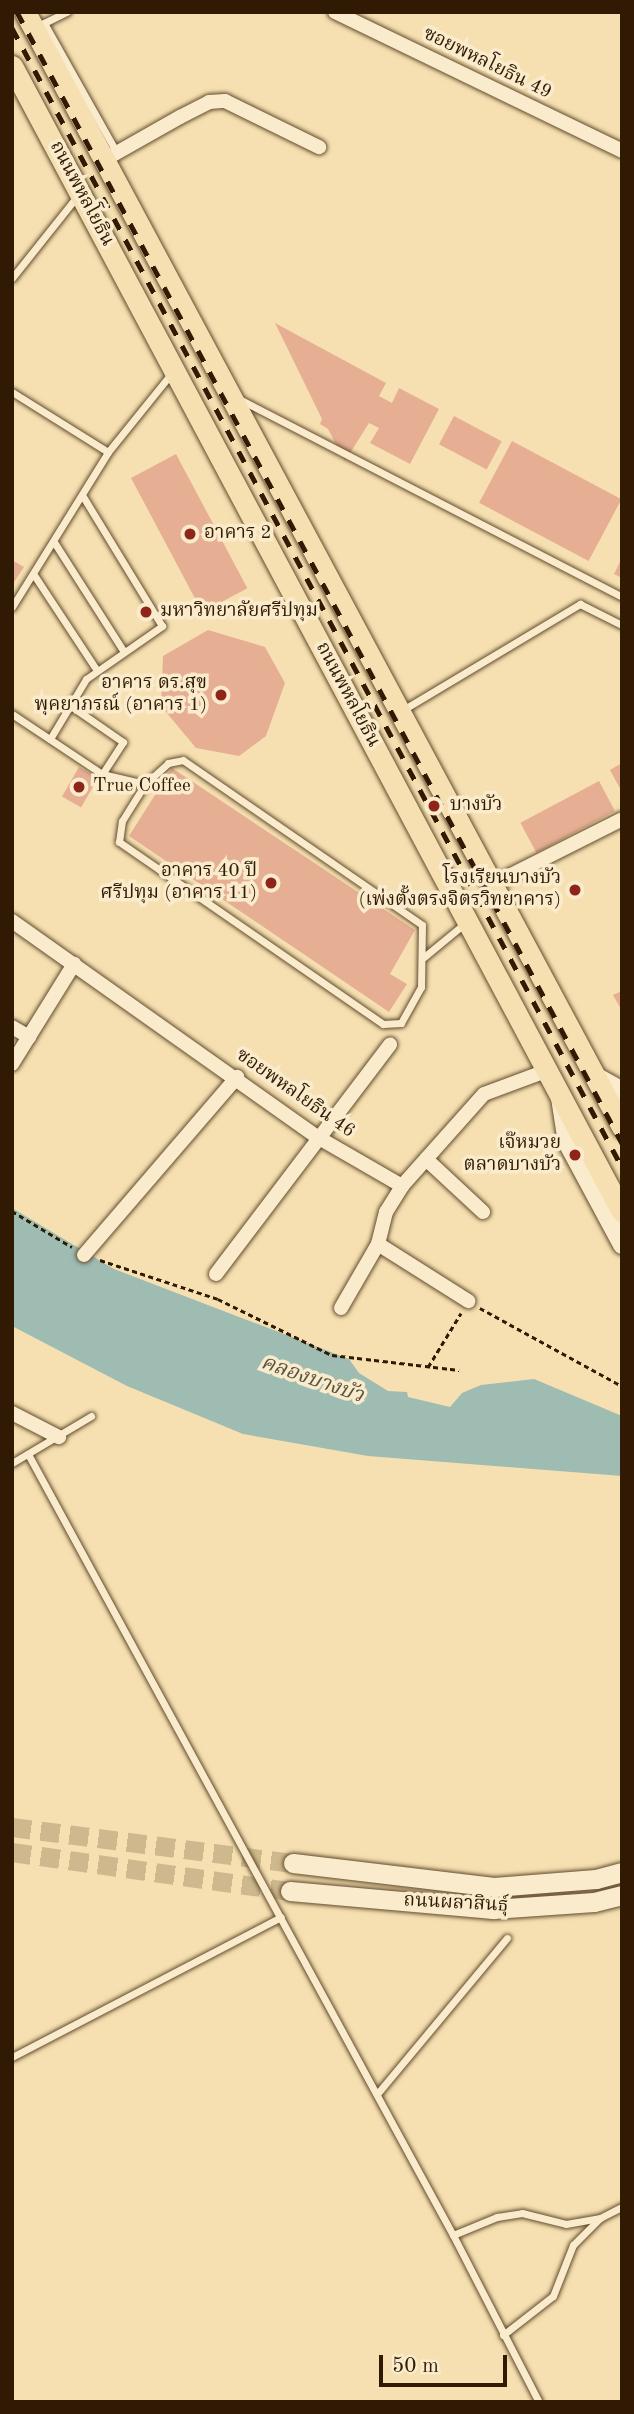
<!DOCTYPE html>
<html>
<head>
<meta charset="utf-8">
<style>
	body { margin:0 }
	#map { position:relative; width:634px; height:2414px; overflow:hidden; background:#f6e0b1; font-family:"Old Standard TT","Noto Serif Thai",serif }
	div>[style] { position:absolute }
	.water>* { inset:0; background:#9ebcb2 }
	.building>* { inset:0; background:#e6af94; transform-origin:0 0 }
	.secondary-tunnel>* { height:19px; margin-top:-9.5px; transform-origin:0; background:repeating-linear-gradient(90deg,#ceb88e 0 19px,transparent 0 29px) }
	.path>* { height:2.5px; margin-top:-1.25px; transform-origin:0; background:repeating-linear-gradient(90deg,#301a03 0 5px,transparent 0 8.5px) }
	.roads { filter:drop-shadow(0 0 2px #624c2e) drop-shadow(0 0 2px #624c2e) }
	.service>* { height:7px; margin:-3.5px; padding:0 3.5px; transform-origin:3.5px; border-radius:3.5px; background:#f9ebcc }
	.minor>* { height:14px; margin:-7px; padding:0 7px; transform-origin:7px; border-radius:7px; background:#f9ebcc }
	.secondary>* { height:19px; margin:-9.5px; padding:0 9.5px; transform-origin:9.5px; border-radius:9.5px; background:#f9ebcc }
	.primary>* { height:21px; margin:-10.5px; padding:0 10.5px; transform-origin:10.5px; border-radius:10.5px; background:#f6e0b1 }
	.rail>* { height:5px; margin-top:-2.5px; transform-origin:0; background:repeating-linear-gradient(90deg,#301a03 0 12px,transparent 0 24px) }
	.dots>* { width:19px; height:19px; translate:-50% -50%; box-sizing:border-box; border:4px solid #f9ebcc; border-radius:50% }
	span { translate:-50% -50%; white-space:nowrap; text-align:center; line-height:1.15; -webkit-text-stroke:7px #f9ebcc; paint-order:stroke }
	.street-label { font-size:19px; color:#301a03 }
	.poi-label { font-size:19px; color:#301a03 }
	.left { translate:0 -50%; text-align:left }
	.right { translate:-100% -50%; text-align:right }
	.water-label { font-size:21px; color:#565340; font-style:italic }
	.frame { position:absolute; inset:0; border:14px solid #301a03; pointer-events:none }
	.scale { position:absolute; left:379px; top:2355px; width:128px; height:32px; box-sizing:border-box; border:4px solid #301a03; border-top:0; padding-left:9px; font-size:21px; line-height:24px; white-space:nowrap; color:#301a03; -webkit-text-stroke:5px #f9ebcc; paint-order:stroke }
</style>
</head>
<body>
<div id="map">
	<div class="water">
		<div style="clip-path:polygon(12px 1208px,114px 1269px,349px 1359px,359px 1373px,388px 1391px,407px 1392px,408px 1397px,450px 1407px,462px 1393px,481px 1385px,534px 1379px,622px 1416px,622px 1476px,368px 1456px,243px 1434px,127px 1386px,12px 1326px)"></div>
	</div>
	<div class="building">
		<div style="clip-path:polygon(275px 323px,386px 383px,379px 396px,392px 403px,399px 388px,439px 409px,410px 464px,370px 443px,379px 428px,369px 423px,345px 461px,328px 429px,320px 424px,322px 419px)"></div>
		<div style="left:454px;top:416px;width:54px;height:32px;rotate:28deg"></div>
		<div style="left:512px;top:441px;width:124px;height:70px;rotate:28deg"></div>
		<div style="left:176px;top:454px;width:152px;height:51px;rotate:62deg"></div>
		<div style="clip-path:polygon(622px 558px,622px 578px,614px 574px)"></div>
		<div style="clip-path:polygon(12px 560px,24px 567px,12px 585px)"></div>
		<div style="clip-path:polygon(208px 630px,265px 647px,285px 683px,266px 736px,239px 756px,196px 748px,161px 706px,163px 656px)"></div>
		<div style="clip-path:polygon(622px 763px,622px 792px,610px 770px)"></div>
		<div style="left:79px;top:767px;width:22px;height:34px;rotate:30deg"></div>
		<div style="clip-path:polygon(172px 768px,415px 930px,390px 974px,407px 984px,389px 1012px,129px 836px)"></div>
		<div style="left:599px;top:781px;width:34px;height:89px;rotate:62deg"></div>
		<div style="clip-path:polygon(622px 991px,622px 1011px,613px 995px)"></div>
	</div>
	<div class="secondary-tunnel">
		<div style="left:12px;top:1827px;width:283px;rotate:7.3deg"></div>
		<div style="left:12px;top:1852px;width:281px;rotate:8deg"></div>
	</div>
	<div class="path">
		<div style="left:12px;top:1211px;width:70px;rotate:31deg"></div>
		<div style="left:100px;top:1260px;width:124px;rotate:18.3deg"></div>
		<div style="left:218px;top:1299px;width:127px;rotate:26.2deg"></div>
		<div style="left:332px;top:1355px;width:128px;rotate:6.7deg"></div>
		<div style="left:480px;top:1308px;width:162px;rotate:28.8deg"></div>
		<div style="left:428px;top:1367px;width:63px;rotate:-58.6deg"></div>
	</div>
	<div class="roads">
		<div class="service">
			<div style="left:44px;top:23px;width:149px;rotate:60.7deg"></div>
			<div style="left:42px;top:24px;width:28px;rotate:-26deg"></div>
			<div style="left:12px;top:278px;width:106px;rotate:-51.5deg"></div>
			<div style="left:12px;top:392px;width:113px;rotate:32deg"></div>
			<div style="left:239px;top:399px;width:431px;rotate:27.3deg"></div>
			<div style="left:54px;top:542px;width:130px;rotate:57.5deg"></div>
			<div style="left:34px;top:575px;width:113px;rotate:56.6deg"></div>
			<div style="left:12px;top:607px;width:182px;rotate:-58.2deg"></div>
			<div style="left:108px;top:452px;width:100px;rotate:-51.1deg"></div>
			<div style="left:68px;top:704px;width:67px;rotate:34.6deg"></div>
			<div style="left:123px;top:742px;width:38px;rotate:123deg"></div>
			<div style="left:401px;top:711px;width:209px;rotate:-30.9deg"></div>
			<div style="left:580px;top:604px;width:47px;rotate:26.6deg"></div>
			<div style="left:12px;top:714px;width:108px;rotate:33.7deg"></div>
			<div style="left:102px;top:774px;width:44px;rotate:13.1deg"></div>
			<div style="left:50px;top:739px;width:70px;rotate:-59deg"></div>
			<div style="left:86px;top:679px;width:93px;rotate:-34.9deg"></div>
			<div style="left:162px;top:626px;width:153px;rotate:-121.4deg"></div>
			<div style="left:183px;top:760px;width:290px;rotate:34.6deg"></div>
			<div style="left:422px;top:925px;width:62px;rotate:90.9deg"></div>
			<div style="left:421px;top:987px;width:41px;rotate:119.1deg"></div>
			<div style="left:401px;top:1023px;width:18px;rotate:177deg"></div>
			<div style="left:383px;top:1024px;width:321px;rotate:-145.4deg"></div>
			<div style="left:119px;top:842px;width:21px;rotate:-82deg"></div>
			<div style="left:122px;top:821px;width:44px;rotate:-58.1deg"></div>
			<div style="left:145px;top:784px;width:31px;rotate:-42deg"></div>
			<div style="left:168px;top:763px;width:15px;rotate:-11deg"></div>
			<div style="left:424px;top:957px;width:52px;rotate:-39.5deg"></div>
			<div style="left:28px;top:1454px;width:889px;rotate:61.45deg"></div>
			<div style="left:453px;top:2235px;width:188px;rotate:62.8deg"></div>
			<div style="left:12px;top:1463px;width:92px;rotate:-30.7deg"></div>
			<div style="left:12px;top:2057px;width:303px;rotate:-27.5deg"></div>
			<div style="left:377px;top:2094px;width:203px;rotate:-50.2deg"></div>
			<div style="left:453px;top:2235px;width:48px;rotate:-22.2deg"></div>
			<div style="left:497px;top:2217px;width:25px;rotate:-9deg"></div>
			<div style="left:522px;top:2213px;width:45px;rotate:14deg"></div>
			<div style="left:566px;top:2224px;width:35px;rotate:-10deg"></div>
			<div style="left:503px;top:2335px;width:63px;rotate:-38deg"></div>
			<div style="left:553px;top:2296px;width:55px;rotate:-68.6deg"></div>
			<div style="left:573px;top:2245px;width:38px;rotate:-45deg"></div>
			<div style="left:600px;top:2218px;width:25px;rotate:-27deg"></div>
		</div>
		<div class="minor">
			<div style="left:335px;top:12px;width:319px;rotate:25.8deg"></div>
			<div style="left:104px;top:160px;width:87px;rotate:-29.5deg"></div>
			<div style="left:180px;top:117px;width:33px;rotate:-27deg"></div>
			<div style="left:209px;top:102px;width:16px;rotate:-4deg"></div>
			<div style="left:225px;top:101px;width:105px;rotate:26.1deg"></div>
			<div style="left:493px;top:884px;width:144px;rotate:-26.7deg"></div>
			<div style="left:12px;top:921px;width:376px;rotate:35.3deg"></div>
			<div style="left:319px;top:1138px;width:96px;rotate:30deg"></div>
			<div style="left:12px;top:1027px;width:20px;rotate:30deg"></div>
			<div style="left:12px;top:1064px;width:118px;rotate:-58.2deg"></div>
			<div style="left:426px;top:1159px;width:78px;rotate:42.9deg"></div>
			<div style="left:378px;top:1244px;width:107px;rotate:32.3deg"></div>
			<div style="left:84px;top:1255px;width:235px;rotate:-49.3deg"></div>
			<div style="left:216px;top:1274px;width:288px;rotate:-52.8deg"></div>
			<div style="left:341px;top:1308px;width:74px;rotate:-60deg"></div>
			<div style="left:378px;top:1244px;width:33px;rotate:-76deg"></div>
			<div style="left:386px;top:1212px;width:31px;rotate:-58deg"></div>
			<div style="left:402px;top:1186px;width:123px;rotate:-48.3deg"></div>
			<div style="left:484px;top:1094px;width:66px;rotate:-20.4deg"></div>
			<div style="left:12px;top:1413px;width:53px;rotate:27.1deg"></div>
		</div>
		<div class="secondary">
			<div style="left:595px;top:1076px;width:31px;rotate:29deg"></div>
			<div style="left:560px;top:1097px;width:46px;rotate:81.2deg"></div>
			<div style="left:567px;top:1142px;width:116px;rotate:61.7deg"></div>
			<div style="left:293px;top:1863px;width:202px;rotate:6.8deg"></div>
			<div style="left:494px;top:1887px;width:102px;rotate:-4.5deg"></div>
			<div style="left:596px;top:1879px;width:27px;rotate:-15deg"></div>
			<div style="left:290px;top:1891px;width:204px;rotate:5.1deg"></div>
			<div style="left:493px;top:1909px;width:101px;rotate:-4deg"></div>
			<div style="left:594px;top:1902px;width:29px;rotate:-14deg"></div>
		</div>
		<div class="primary">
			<div style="left:25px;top:12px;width:1265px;rotate:61.83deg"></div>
			<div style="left:12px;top:66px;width:1298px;rotate:61.97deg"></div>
		</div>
	</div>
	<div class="rail">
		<div style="left:17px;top:12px;width:1283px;rotate:61.86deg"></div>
		<div style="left:12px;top:28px;width:1292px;rotate:61.83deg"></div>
	</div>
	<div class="dots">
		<div style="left:190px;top:534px;background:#8f2418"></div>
		<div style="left:146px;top:612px;background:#8f2418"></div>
		<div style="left:221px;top:695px;background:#8f2418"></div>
		<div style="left:79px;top:787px;background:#8f2418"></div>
		<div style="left:434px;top:806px;background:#8f2418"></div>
		<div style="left:271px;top:883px;background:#8f2418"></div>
		<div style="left:575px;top:890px;background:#8f2418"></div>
		<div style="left:575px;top:1155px;background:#8f2418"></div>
	</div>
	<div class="street-label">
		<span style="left:487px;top:64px;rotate:26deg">ซอยพหลโยธิน 49</span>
		<span style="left:81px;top:194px;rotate:62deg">ถนนพหลโยธิน</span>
		<span style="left:347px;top:695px;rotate:62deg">ถนนพหลโยธิน</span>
		<span style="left:295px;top:1094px;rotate:35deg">ซอยพหลโยธิน 46</span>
		<span style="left:456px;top:1904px;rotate:3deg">ถนนผลาสินธุ์</span>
	</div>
	<div class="poi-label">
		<span class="left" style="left:204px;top:534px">อาคาร 2</span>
		<span class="left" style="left:160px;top:612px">มหาวิทยาลัยศรีปทุม</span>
		<span class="right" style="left:207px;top:695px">อาคาร ดร.สุข<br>พุคยาภรณ์ (อาคาร 1)</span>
		<span class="left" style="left:93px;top:787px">True Coffee</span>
		<span class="left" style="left:450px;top:806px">บางบัว</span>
		<span class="right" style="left:257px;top:883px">อาคาร 40 ปี<br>ศรีปทุม (อาคาร 11)</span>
		<span class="right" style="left:561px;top:890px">โรงเรียนบางบัว<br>(เพ่งตั้งตรงจิตรวิทยาคาร)</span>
		<span class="right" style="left:561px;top:1155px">เจ๊หมวย<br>ตลาดบางบัว</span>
	</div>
	<div class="water-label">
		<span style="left:312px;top:1380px;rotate:19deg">คลองบางบัว</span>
	</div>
	<div class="frame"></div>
	<div class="scale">50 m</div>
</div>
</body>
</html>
